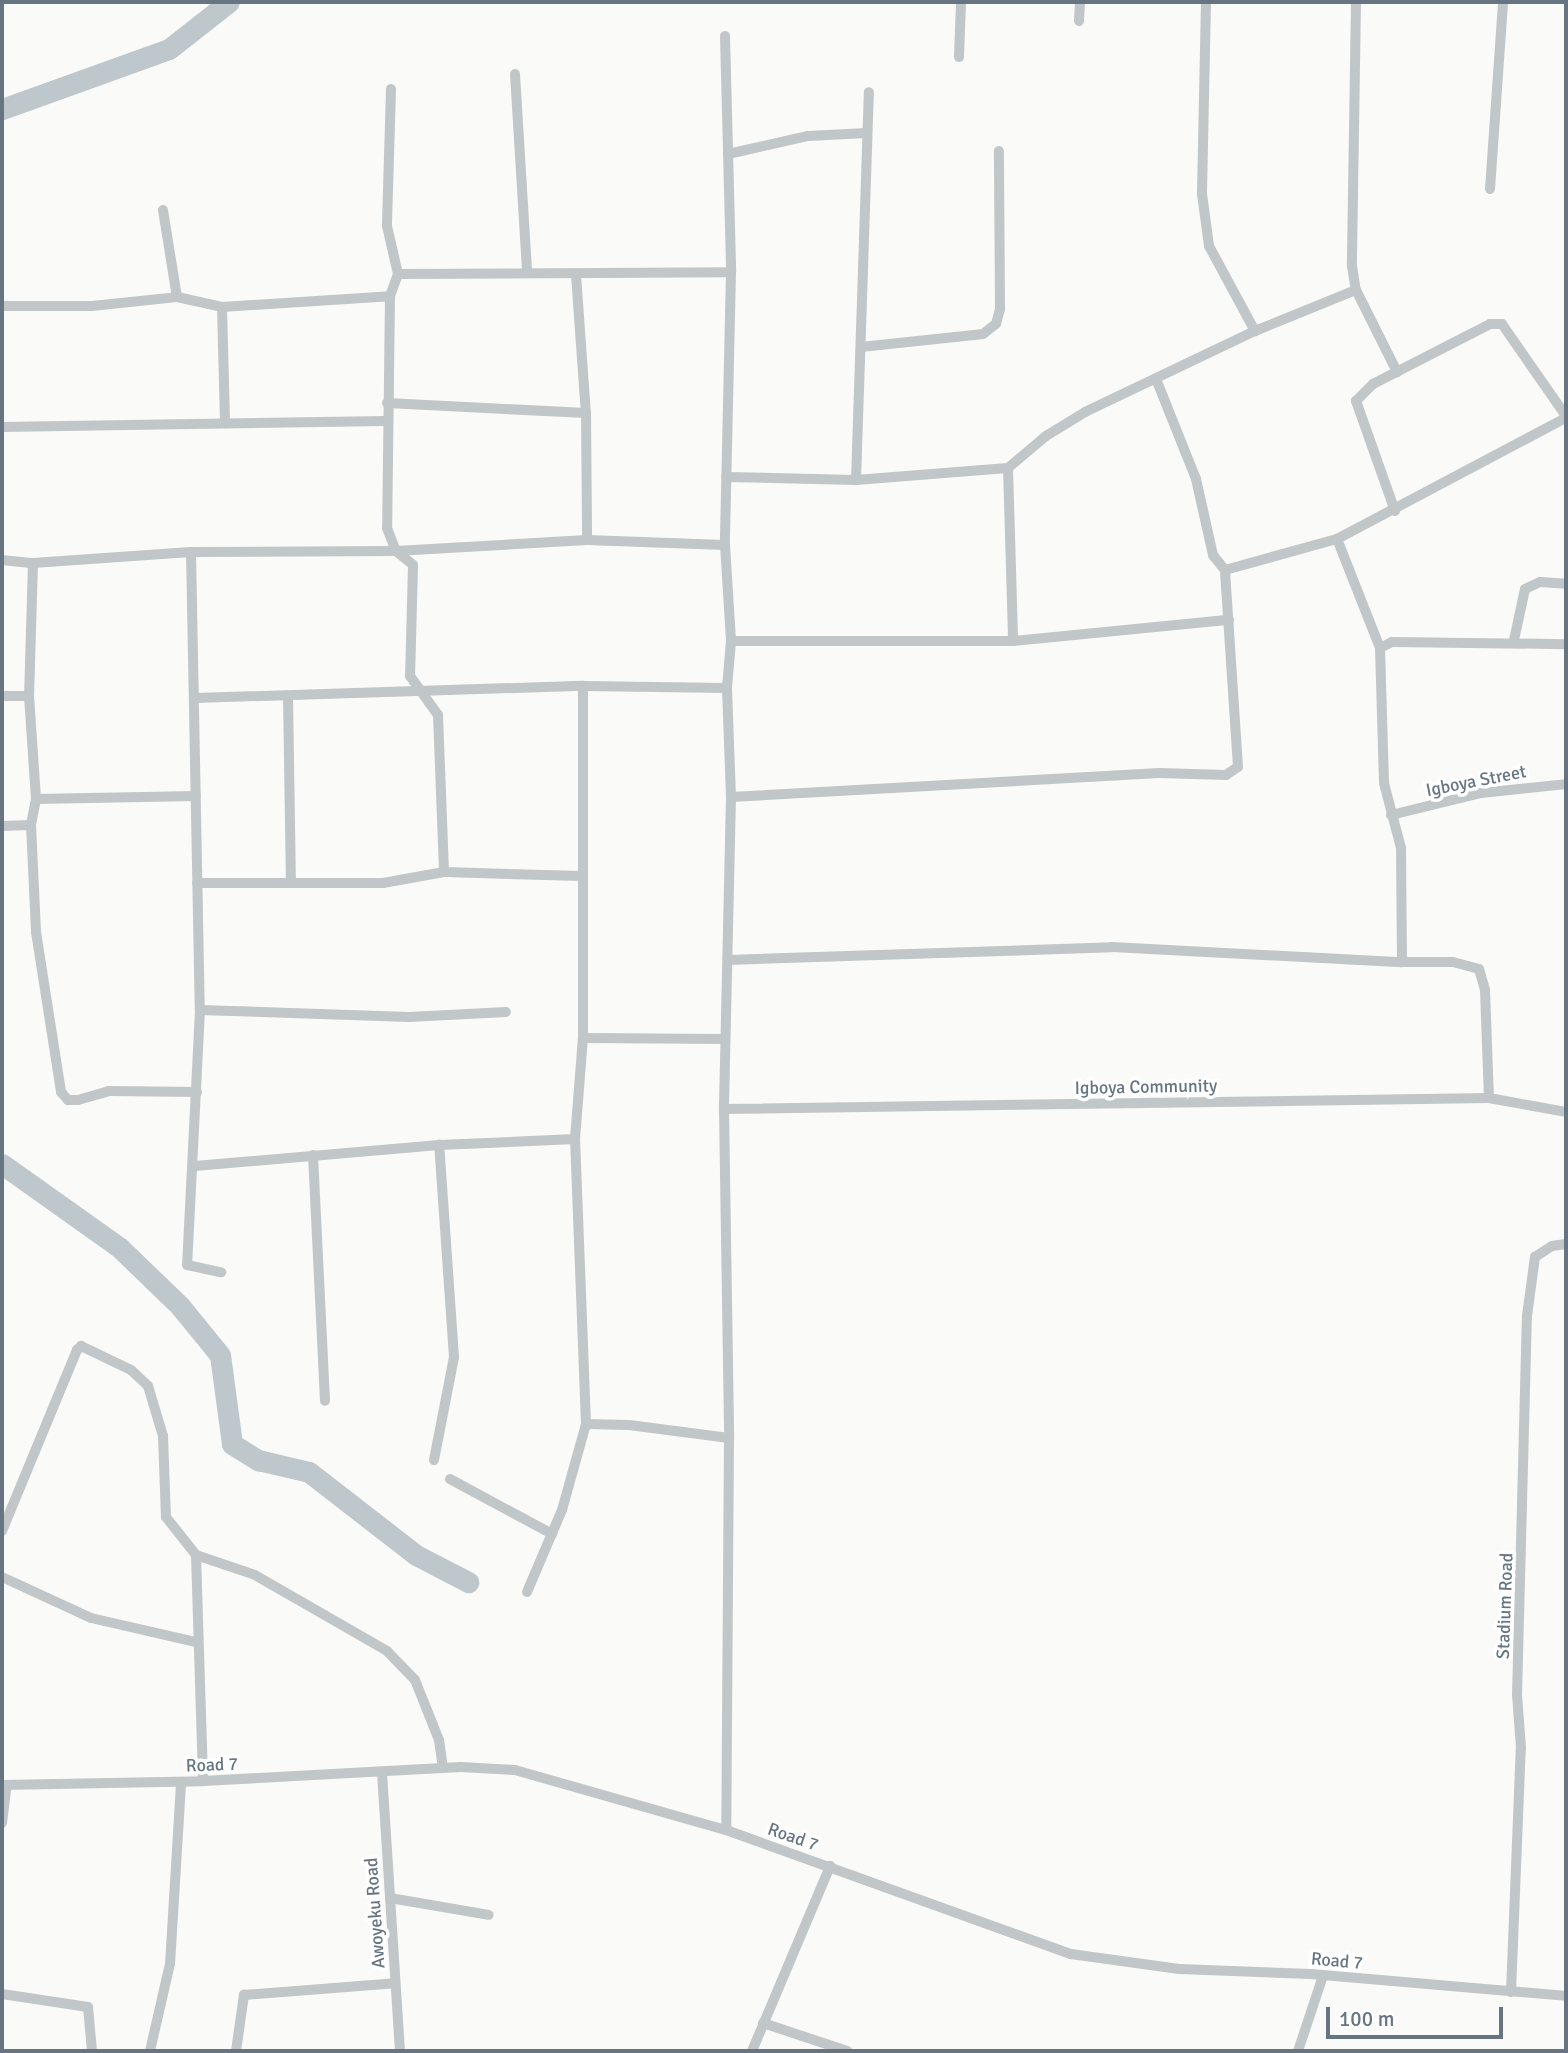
<!DOCTYPE html>
<html>
<head>
<meta charset="utf-8">
<style>
	body { margin:0 }
	#map { position:relative; width:1568px; height:2053px; overflow:hidden; background:#fafaf8; font-family:Signika,sans-serif }
	div>[style] { position:absolute }
	.river>* { height:21px; margin:-10.5px; padding:0 10.5px; transform-origin:10.5px; border-radius:10.5px; background:#bdc7cc }
	.minor>* { height:10px; margin:-5px; padding:0 5px; transform-origin:5px; border-radius:5px; background:#c1c6c9 }
	span { translate:-50% -50%; white-space:nowrap; text-align:center; line-height:1.15; -webkit-text-stroke:7px #fff; paint-order:stroke }
	.street-label { font-size:18px; color:#667581 }
	.frame { position:absolute; inset:0; border:4px solid #667581; pointer-events:none }
	.scale { position:absolute; left:1326px; top:2007px; width:177px; height:32px; box-sizing:border-box; border:4px solid #667581; border-top:0; padding-left:9px; font-size:21px; line-height:24px; white-space:nowrap; color:#667581; -webkit-text-stroke:5px #fff; paint-order:stroke }
</style>
</head>
<body>
<div id="map">
	<div class="river">
		<div style="left:2px;top:109px;width:177px;rotate:-19.8deg"></div>
		<div style="left:169px;top:49px;width:76px;rotate:-38.1deg"></div>
		<div style="left:2px;top:1164px;width:145px;rotate:35.4deg"></div>
		<div style="left:120px;top:1248px;width:83px;rotate:44deg"></div>
		<div style="left:180px;top:1306px;width:63px;rotate:50.8deg"></div>
		<div style="left:220px;top:1355px;width:90px;rotate:82.3deg"></div>
		<div style="left:232px;top:1444px;width:31px;rotate:32deg"></div>
		<div style="left:258px;top:1460px;width:52px;rotate:13.2deg"></div>
		<div style="left:309px;top:1472px;width:135px;rotate:37.8deg"></div>
		<div style="left:416px;top:1555px;width:59px;rotate:27.4deg"></div>
	</div>
	<div class="minor">
		<div style="left:1206px;top:2px;width:192px;rotate:91.2deg"></div>
		<div style="left:1202px;top:194px;width:52px;rotate:82.3deg"></div>
		<div style="left:1209px;top:246px;width:97px;rotate:61.6deg"></div>
		<div style="left:1356px;top:2px;width:264px;rotate:90.9deg"></div>
		<div style="left:1352px;top:266px;width:24px;rotate:81deg"></div>
		<div style="left:1356px;top:290px;width:92px;rotate:63.4deg"></div>
		<div style="left:1079px;top:21px;width:19px;rotate:-87deg"></div>
		<div style="left:725px;top:36px;width:236px;rotate:88.5deg"></div>
		<div style="left:731px;top:272px;width:273px;rotate:91.3deg"></div>
		<div style="left:725px;top:545px;width:96px;rotate:86.4deg"></div>
		<div style="left:731px;top:641px;width:47px;rotate:94.9deg"></div>
		<div style="left:727px;top:688px;width:109px;rotate:87.9deg"></div>
		<div style="left:731px;top:797px;width:312px;rotate:91.3deg"></div>
		<div style="left:724px;top:1109px;width:329px;rotate:89.1deg"></div>
		<div style="left:729px;top:1438px;width:392px;rotate:90.4deg"></div>
		<div style="left:959px;top:57px;width:55px;rotate:-87.9deg"></div>
		<div style="left:515px;top:74px;width:198px;rotate:86.5deg"></div>
		<div style="left:391px;top:89px;width:137px;rotate:91.7deg"></div>
		<div style="left:387px;top:226px;width:49px;rotate:77.1deg"></div>
		<div style="left:398px;top:274px;width:23px;rotate:110deg"></div>
		<div style="left:390px;top:296px;width:232px;rotate:90.7deg"></div>
		<div style="left:387px;top:528px;width:25px;rotate:69deg"></div>
		<div style="left:396px;top:551px;width:22px;rotate:39deg"></div>
		<div style="left:413px;top:565px;width:111px;rotate:91.5deg"></div>
		<div style="left:410px;top:676px;width:48px;rotate:54.3deg"></div>
		<div style="left:438px;top:715px;width:157px;rotate:87.8deg"></div>
		<div style="left:728px;top:154px;width:82px;rotate:-12.7deg"></div>
		<div style="left:808px;top:136px;width:59px;rotate:-2.9deg"></div>
		<div style="left:1490px;top:189px;width:187px;rotate:-86deg"></div>
		<div style="left:163px;top:210px;width:88px;rotate:80.9deg"></div>
		<div style="left:398px;top:274px;width:333px;rotate:-0.3deg"></div>
		<div style="left:576px;top:275px;width:138px;rotate:85.9deg"></div>
		<div style="left:586px;top:413px;width:127px;rotate:89.5deg"></div>
		<div style="left:2px;top:306px;width:90px"></div>
		<div style="left:92px;top:306px;width:85px;rotate:-6deg"></div>
		<div style="left:177px;top:297px;width:46px;rotate:12.5deg"></div>
		<div style="left:222px;top:307px;width:168px;rotate:-3.7deg"></div>
		<div style="left:222px;top:307px;width:115px;rotate:88.5deg"></div>
		<div style="left:861px;top:347px;width:123px;rotate:-6.1deg"></div>
		<div style="left:983px;top:334px;width:16px;rotate:-38deg"></div>
		<div style="left:996px;top:324px;width:16px;rotate:-75deg"></div>
		<div style="left:1000px;top:309px;width:158px;rotate:-90.4deg"></div>
		<div style="left:387px;top:403px;width:199px;rotate:2.9deg"></div>
		<div style="left:2px;top:427px;width:384px;rotate:-0.9deg"></div>
		<div style="left:1008px;top:468px;width:173px;rotate:88.3deg"></div>
		<div style="left:726px;top:477px;width:130px;rotate:1.3deg"></div>
		<div style="left:856px;top:480px;width:152px;rotate:-4.5deg"></div>
		<div style="left:1008px;top:468px;width:50px;rotate:-40.1deg"></div>
		<div style="left:1046px;top:436px;width:46px;rotate:-31.6deg"></div>
		<div style="left:1085px;top:412px;width:188px;rotate:-25.5deg"></div>
		<div style="left:1255px;top:331px;width:109px;rotate:-22.1deg"></div>
		<div style="left:856px;top:480px;width:388px;rotate:-88.1deg"></div>
		<div style="left:1395px;top:511px;width:117px;rotate:-109.5deg"></div>
		<div style="left:1356px;top:401px;width:24px;rotate:-45deg"></div>
		<div style="left:1373px;top:384px;width:131px;rotate:-27.1deg"></div>
		<div style="left:1490px;top:324px;width:12px"></div>
		<div style="left:1502px;top:324px;width:112px;rotate:55.2deg"></div>
		<div style="left:191px;top:552px;width:458px;rotate:88.9deg"></div>
		<div style="left:200px;top:1010px;width:255px;rotate:92.9deg"></div>
		<div style="left:187px;top:1265px;width:35px;rotate:12deg"></div>
		<div style="left:2px;top:560px;width:31px;rotate:6deg"></div>
		<div style="left:33px;top:563px;width:158px;rotate:-4deg"></div>
		<div style="left:191px;top:552px;width:205px;rotate:-0.3deg"></div>
		<div style="left:396px;top:551px;width:191px;rotate:-3.3deg"></div>
		<div style="left:587px;top:540px;width:138px;rotate:2.1deg"></div>
		<div style="left:33px;top:563px;width:133px;rotate:91.7deg"></div>
		<div style="left:29px;top:696px;width:103px;rotate:86.1deg"></div>
		<div style="left:36px;top:799px;width:26px;rotate:101deg"></div>
		<div style="left:31px;top:825px;width:107px;rotate:87.3deg"></div>
		<div style="left:36px;top:932px;width:162px;rotate:81.1deg"></div>
		<div style="left:61px;top:1092px;width:11px;rotate:49deg"></div>
		<div style="left:68px;top:1100px;width:10px"></div>
		<div style="left:78px;top:1100px;width:32px;rotate:-16deg"></div>
		<div style="left:109px;top:1091px;width:88px;rotate:0.7deg"></div>
		<div style="left:1225px;top:570px;width:116px;rotate:-15.5deg"></div>
		<div style="left:1337px;top:539px;width:259px;rotate:-27.9deg"></div>
		<div style="left:1514px;top:640px;width:52px;rotate:-77.8deg"></div>
		<div style="left:1525px;top:589px;width:17px;rotate:-25deg"></div>
		<div style="left:1540px;top:582px;width:26px;rotate:4deg"></div>
		<div style="left:731px;top:641px;width:282px"></div>
		<div style="left:1013px;top:641px;width:217px;rotate:-5.6deg"></div>
		<div style="left:1380px;top:648px;width:13px;rotate:-27deg"></div>
		<div style="left:1392px;top:642px;width:174px;rotate:0.7deg"></div>
		<div style="left:2px;top:696px;width:27px"></div>
		<div style="left:288px;top:696px;width:184px;rotate:89.1deg"></div>
		<div style="left:195px;top:698px;width:388px;rotate:-1.8deg"></div>
		<div style="left:583px;top:686px;width:144px;rotate:0.8deg"></div>
		<div style="left:731px;top:797px;width:429px;rotate:-3.2deg"></div>
		<div style="left:1159px;top:773px;width:67px;rotate:1.7deg"></div>
		<div style="left:1226px;top:775px;width:14px;rotate:-34deg"></div>
		<div style="left:1238px;top:767px;width:197px;rotate:-93.8deg"></div>
		<div style="left:1225px;top:570px;width:19px;rotate:-129deg"></div>
		<div style="left:1213px;top:555px;width:78px;rotate:-102.6deg"></div>
		<div style="left:1196px;top:479px;width:108px;rotate:-111.8deg"></div>
		<div style="left:36px;top:799px;width:160px;rotate:-1.1deg"></div>
		<div style="left:1391px;top:815px;width:93px;rotate:-13.7deg"></div>
		<div style="left:1481px;top:793px;width:85px;rotate:-6deg"></div>
		<div style="left:2px;top:826px;width:29px;rotate:-2deg"></div>
		<div style="left:197px;top:883px;width:186px"></div>
		<div style="left:383px;top:883px;width:62px;rotate:-10.2deg"></div>
		<div style="left:444px;top:872px;width:137px;rotate:1.7deg"></div>
		<div style="left:728px;top:960px;width:384px;rotate:-1.9deg"></div>
		<div style="left:1112px;top:947px;width:290px;rotate:3deg"></div>
		<div style="left:1402px;top:962px;width:114px;rotate:-90.5deg"></div>
		<div style="left:1401px;top:848px;width:67px;rotate:-104.7deg"></div>
		<div style="left:1384px;top:783px;width:135px;rotate:-91.7deg"></div>
		<div style="left:1380px;top:648px;width:117px;rotate:-111.5deg"></div>
		<div style="left:1402px;top:962px;width:51px"></div>
		<div style="left:1453px;top:962px;width:27px;rotate:15deg"></div>
		<div style="left:1479px;top:969px;width:22px;rotate:74deg"></div>
		<div style="left:1485px;top:990px;width:108px;rotate:87.9deg"></div>
		<div style="left:200px;top:1010px;width:209px;rotate:1.9deg"></div>
		<div style="left:409px;top:1017px;width:97px;rotate:-3deg"></div>
		<div style="left:583px;top:1038px;width:142px;rotate:0.4deg"></div>
		<div style="left:724px;top:1109px;width:765px;rotate:-0.82deg"></div>
		<div style="left:1489px;top:1098px;width:78px;rotate:10.3deg"></div>
		<div style="left:313px;top:1155px;width:246px;rotate:87.2deg"></div>
		<div style="left:195px;top:1166px;width:245px;rotate:-4.9deg"></div>
		<div style="left:439px;top:1145px;width:136px;rotate:-2.5deg"></div>
		<div style="left:586px;top:1424px;width:43px;rotate:1.3deg"></div>
		<div style="left:629px;top:1425px;width:101px;rotate:7.4deg"></div>
		<div style="left:434px;top:1460px;width:105px;rotate:-79deg"></div>
		<div style="left:454px;top:1357px;width:213px;rotate:-94deg"></div>
		<div style="left:450px;top:1479px;width:116px;rotate:28.3deg"></div>
		<div style="left:2px;top:1531px;width:196px;rotate:-67.5deg"></div>
		<div style="left:77px;top:1350px;width:6px;rotate:-45deg"></div>
		<div style="left:81px;top:1346px;width:55px;rotate:25.6deg"></div>
		<div style="left:131px;top:1370px;width:23px;rotate:43deg"></div>
		<div style="left:148px;top:1386px;width:52px;rotate:73.3deg"></div>
		<div style="left:163px;top:1436px;width:81px;rotate:87.9deg"></div>
		<div style="left:166px;top:1517px;width:48px;rotate:51.7deg"></div>
		<div style="left:196px;top:1555px;width:226px;rotate:88.2deg"></div>
		<div style="left:196px;top:1555px;width:62px;rotate:18.7deg"></div>
		<div style="left:255px;top:1575px;width:152px;rotate:29.9deg"></div>
		<div style="left:387px;top:1651px;width:40px;rotate:46deg"></div>
		<div style="left:415px;top:1680px;width:65px;rotate:68.2deg"></div>
		<div style="left:439px;top:1740px;width:28px;rotate:82deg"></div>
		<div style="left:2px;top:1577px;width:98px;rotate:24.7deg"></div>
		<div style="left:91px;top:1618px;width:108px;rotate:12.9deg"></div>
		<div style="left:527px;top:1592px;width:89px;rotate:-66.9deg"></div>
		<div style="left:562px;top:1510px;width:89px;rotate:-74.4deg"></div>
		<div style="left:586px;top:1424px;width:285px;rotate:-92.2deg"></div>
		<div style="left:575px;top:1139px;width:101px;rotate:-85.5deg"></div>
		<div style="left:583px;top:1038px;width:352px;rotate:-90deg"></div>
		<div style="left:382px;top:1773px;width:279px;rotate:86.3deg"></div>
		<div style="left:2px;top:1785px;width:201px;rotate:-1.1deg"></div>
		<div style="left:203px;top:1781px;width:258px;rotate:-3.1deg"></div>
		<div style="left:461px;top:1767px;width:54px;rotate:3.2deg"></div>
		<div style="left:515px;top:1770px;width:219px;rotate:15.9deg"></div>
		<div style="left:726px;top:1830px;width:367px;rotate:19.8deg"></div>
		<div style="left:1071px;top:1954px;width:109px;rotate:7.9deg"></div>
		<div style="left:1179px;top:1969px;width:132px;rotate:2.2deg"></div>
		<div style="left:1311px;top:1974px;width:256px;rotate:4.9deg"></div>
		<div style="left:2px;top:1823px;width:38px;rotate:-83deg"></div>
		<div style="left:390px;top:1898px;width:100px;rotate:9.7deg"></div>
		<div style="left:1511px;top:1992px;width:244px;rotate:-87.7deg"></div>
		<div style="left:1521px;top:1748px;width:53px;rotate:-94.3deg"></div>
		<div style="left:1517px;top:1695px;width:379px;rotate:-88.5deg"></div>
		<div style="left:1527px;top:1316px;width:60px;rotate:-82.3deg"></div>
		<div style="left:1535px;top:1257px;width:20px;rotate:-33deg"></div>
		<div style="left:1552px;top:1246px;width:14px;rotate:-8deg"></div>
		<div style="left:2px;top:1994px;width:87px;rotate:8.6deg"></div>
		<div style="left:88px;top:2007px;width:44px;rotate:84.8deg"></div>
		<div style="left:763px;top:2023px;width:89px;rotate:18.4deg"></div>
		<div style="left:150px;top:2051px;width:89px;rotate:-77.1deg"></div>
		<div style="left:170px;top:1964px;width:182px;rotate:-86.5deg"></div>
		<div style="left:236px;top:2051px;width:57px;rotate:-81.9deg"></div>
		<div style="left:244px;top:1995px;width:151px;rotate:-4.5deg"></div>
		<div style="left:752px;top:2051px;width:201px;rotate:-67.1deg"></div>
		<div style="left:1298px;top:2051px;width:79px;rotate:-71.6deg"></div>
	</div>
	<div class="street-label">
		<span style="left:1476px;top:781px;rotate:-11deg">Igboya Street</span>
		<span style="left:1146px;top:1087px;rotate:-1deg">Igboya Community</span>
		<span style="left:1505px;top:1606px;rotate:-88deg">Stadium Road</span>
		<span style="left:212px;top:1765px;rotate:-2deg">Road 7</span>
		<span style="left:793px;top:1837px;rotate:19deg">Road 7</span>
		<span style="left:375px;top:1913px;rotate:-94deg">Awoyeku Road</span>
		<span style="left:1337px;top:1961px;rotate:5deg">Road 7</span>
	</div>
	<div class="frame"></div>
	<div class="scale">100 m</div>
</div>
</body>
</html>
